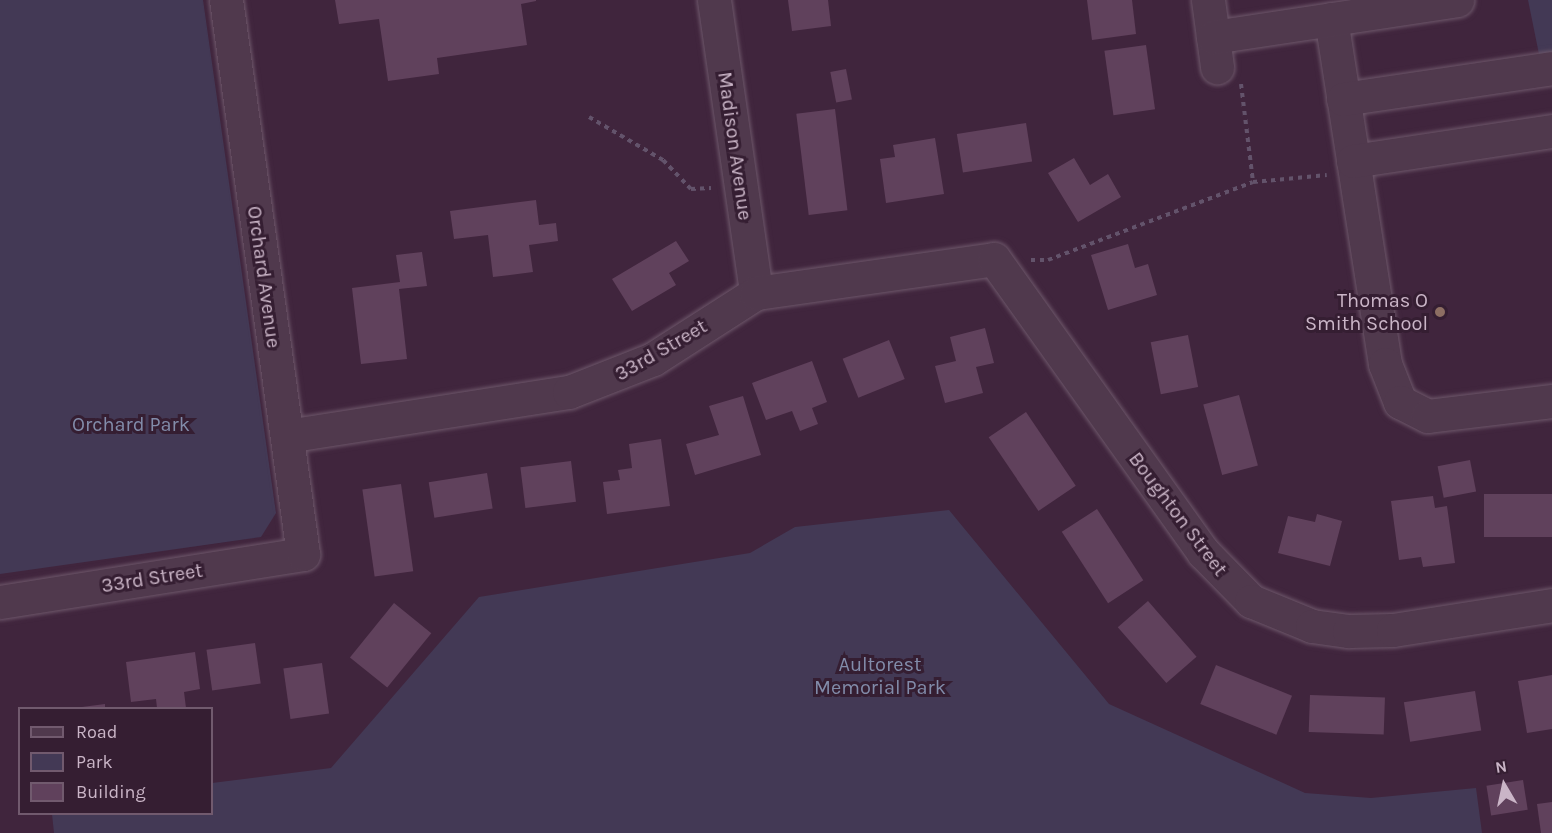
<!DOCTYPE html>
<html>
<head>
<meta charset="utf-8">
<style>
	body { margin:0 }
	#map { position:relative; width:1552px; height:833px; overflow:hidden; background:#40253d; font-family:Karla,sans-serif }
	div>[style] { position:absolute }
	.green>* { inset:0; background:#433955 }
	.building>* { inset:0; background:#60415c; transform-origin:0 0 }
	.path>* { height:4px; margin-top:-2px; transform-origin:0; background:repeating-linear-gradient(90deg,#63536b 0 4.5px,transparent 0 9px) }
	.roads { filter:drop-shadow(0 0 2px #6d576a) drop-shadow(0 0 2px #6d576a) }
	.minor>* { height:33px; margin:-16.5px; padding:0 16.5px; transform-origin:16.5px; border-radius:16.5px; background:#50394d }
	.dots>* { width:16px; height:16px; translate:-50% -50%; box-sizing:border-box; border:3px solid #351e32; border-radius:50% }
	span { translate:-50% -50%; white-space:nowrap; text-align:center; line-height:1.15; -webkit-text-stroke:6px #351e32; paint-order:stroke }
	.street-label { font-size:20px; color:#cab5c7 }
	.poi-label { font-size:20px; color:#cab5c7 }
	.right { translate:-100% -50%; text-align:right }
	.park-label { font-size:20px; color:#828caa }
	.legend { position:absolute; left:18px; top:707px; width:195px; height:108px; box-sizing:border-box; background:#351e32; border:2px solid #715a6e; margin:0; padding:8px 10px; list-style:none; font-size:18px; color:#cab5c7 }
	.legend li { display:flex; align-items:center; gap:12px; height:30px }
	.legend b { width:30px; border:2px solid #715a6e }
	.north { position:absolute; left:1474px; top:755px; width:60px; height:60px; -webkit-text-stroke:4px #351e32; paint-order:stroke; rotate:351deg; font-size:16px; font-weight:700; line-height:24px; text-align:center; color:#cab5c7 }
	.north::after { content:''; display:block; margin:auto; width:21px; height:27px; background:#cab5c7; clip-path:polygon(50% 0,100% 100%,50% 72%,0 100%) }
</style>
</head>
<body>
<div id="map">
	<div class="green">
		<div style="clip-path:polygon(0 0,203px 0,276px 513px,261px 537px,0 574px)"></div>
		<div style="clip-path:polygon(1528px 0,1552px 0,1552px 57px,1540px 59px)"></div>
		<div style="clip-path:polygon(949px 510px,1109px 704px,1305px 793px,1371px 798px,1476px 788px,1482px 833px,54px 833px,52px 814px,212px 814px,212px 783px,331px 768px,479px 597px,750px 553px,795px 527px)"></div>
	</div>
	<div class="building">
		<div style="clip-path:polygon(335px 0,536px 0,536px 1px,521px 4px,527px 45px,437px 58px,439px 74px,388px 81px,379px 19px,339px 24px)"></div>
		<div style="clip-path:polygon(788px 0,828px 0,831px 26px,792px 31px)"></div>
		<div style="clip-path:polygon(1087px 0,1132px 0,1136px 34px,1092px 40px)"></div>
		<div style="left:1146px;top:45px;width:65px;height:42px;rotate:82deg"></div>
		<div style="left:846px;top:69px;width:31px;height:16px;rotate:79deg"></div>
		<div style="left:835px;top:109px;width:102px;height:39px;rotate:83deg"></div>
		<div style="left:1026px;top:123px;width:39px;height:70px;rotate:81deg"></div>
		<div style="clip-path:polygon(935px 138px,944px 194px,886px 203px,880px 159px,895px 157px,893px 145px)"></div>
		<div style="clip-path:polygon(1074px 158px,1090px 185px,1108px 174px,1121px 197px,1078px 222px,1048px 173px)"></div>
		<div style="clip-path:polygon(536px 200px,539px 225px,556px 223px,558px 241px,529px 245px,533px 272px,493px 277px,488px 235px,454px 239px,450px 211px)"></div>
		<div style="clip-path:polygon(676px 241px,689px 261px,669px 273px,676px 285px,632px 311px,612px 279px)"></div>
		<div style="clip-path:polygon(1128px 244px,1135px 268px,1148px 264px,1157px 295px,1108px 310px,1091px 255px)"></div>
		<div style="clip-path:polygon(422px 252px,427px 286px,399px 289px,407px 359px,361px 364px,352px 288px,400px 282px,396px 255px)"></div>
		<div style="clip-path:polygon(985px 328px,994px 363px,976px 367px,983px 393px,945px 403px,935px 366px,956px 361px,950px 337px)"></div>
		<div style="left:1188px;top:335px;width:53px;height:38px;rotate:79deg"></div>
		<div style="left:889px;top:340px;width:42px;height:50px;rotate:68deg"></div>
		<div style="clip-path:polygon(812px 361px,827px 402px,812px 408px,818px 424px,800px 431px,792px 411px,766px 420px,752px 383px)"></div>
		<div style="left:1239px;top:395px;width:73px;height:37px;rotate:75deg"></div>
		<div style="clip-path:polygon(743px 396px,761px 455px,695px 475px,686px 444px,719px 435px,709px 406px)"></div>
		<div style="left:1026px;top:412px;width:89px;height:45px;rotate:56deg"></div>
		<div style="clip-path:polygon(661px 439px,670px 506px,607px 514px,603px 482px,620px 480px,618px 470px,632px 468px,629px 444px)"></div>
		<div style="left:1470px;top:460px;width:32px;height:33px;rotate:79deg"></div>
		<div style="left:571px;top:461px;width:41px;height:51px;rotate:83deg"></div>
		<div style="left:487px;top:473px;width:36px;height:59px;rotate:81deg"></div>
		<div style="left:401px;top:484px;width:88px;height:39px;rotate:82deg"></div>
		<div style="left:1552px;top:494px;width:43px;height:68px;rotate:90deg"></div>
		<div style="clip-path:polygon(1433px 496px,1435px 508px,1447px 506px,1455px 563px,1423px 567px,1421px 557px,1399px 560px,1391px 501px)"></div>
		<div style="left:1097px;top:509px;width:85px;height:42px;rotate:57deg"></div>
		<div style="clip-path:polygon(1317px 514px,1342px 521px,1330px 566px,1278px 553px,1288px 516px,1315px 522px)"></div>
		<div style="left:1148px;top:601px;width:74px;height:40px;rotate:49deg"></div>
		<div style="left:394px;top:603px;width:48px;height:70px;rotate:39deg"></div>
		<div style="left:255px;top:643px;width:41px;height:49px;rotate:82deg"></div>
		<div style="clip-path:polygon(195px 652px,200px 689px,184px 692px,186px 708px,157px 708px,156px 699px,131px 702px,126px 662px)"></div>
		<div style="left:322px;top:663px;width:51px;height:39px;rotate:82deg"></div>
		<div style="left:1216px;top:665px;width:82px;height:42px;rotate:22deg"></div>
		<div style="clip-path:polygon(1552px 675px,1552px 729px,1527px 733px,1518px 681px)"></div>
		<div style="left:1475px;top:691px;width:40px;height:72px;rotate:81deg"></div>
		<div style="left:1310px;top:695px;width:75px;height:37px;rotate:2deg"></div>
		<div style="clip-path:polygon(105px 704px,105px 708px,82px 708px,82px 707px)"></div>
		<div style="left:1523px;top:780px;width:30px;height:37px;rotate:81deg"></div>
		<div style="clip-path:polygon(1552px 802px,1552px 833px,1541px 833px,1537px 804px)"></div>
	</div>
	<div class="path">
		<div style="left:1241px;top:84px;width:99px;rotate:83deg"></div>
		<div style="left:589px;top:117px;width:86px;rotate:30.2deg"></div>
		<div style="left:663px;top:160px;width:40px;rotate:46deg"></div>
		<div style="left:691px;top:189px;width:20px;rotate:-3deg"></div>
		<div style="left:1031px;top:260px;width:17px"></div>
		<div style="left:1048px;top:260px;width:219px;rotate:-20.8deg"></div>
		<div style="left:1253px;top:182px;width:74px;rotate:-5.4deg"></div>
	</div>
	<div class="roads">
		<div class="minor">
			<div style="left:714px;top:0;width:296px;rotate:81.8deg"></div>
			<div style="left:1208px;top:0;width:68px;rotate:82.3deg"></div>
			<div style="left:1331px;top:19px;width:349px;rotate:81.1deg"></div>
			<div style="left:1385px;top:364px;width:41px;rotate:68.5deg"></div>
			<div style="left:1400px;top:402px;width:31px;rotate:27deg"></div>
			<div style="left:1428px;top:416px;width:125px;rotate:-6.9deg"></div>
			<div style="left:1213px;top:37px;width:247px;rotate:-8.6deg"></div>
			<div style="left:1343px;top:99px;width:211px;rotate:-8.4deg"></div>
			<div style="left:1353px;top:161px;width:201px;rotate:-8.6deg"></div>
			<div style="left:287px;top:436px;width:285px;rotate:-8.9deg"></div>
			<div style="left:569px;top:392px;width:90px;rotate:-21.4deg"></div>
			<div style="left:653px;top:359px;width:122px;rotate:-32.7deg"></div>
			<div style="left:756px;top:293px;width:240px;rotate:-8.1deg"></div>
			<div style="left:994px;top:259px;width:360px;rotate:54.5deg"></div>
			<div style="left:1203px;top:552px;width:69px;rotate:45.6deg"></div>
			<div style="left:1251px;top:601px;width:66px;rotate:22.3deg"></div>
			<div style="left:1312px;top:626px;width:37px;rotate:8deg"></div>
			<div style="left:1349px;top:631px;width:44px;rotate:-1.3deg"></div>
			<div style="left:1393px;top:630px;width:161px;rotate:-8.9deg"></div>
			<div style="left:0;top:602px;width:307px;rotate:-9deg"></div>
			<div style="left:303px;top:554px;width:559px;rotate:-97.91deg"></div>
		</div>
	</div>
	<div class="dots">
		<div style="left:1440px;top:312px;background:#8d6e63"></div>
	</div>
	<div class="street-label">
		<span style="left:735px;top:146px;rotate:82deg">Madison Avenue</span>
		<span style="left:264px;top:277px;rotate:82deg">Orchard Avenue</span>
		<span style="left:661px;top:350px;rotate:-30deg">33rd Street</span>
		<span style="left:1178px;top:514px;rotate:53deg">Boughton Street</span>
		<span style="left:152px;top:578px;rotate:-9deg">33rd Street</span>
	</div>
	<div class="poi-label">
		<span class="right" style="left:1428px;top:312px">Thomas O<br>Smith School</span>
	</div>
	<div class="park-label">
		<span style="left:131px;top:424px">Orchard Park</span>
		<span style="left:880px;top:676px">Aultorest<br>Memorial Park</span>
	</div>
	<ul class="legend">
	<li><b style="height:8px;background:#50394d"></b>Road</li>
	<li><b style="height:16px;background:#433955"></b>Park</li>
	<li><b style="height:16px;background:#60415c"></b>Building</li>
	</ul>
	<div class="north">N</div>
</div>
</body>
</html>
